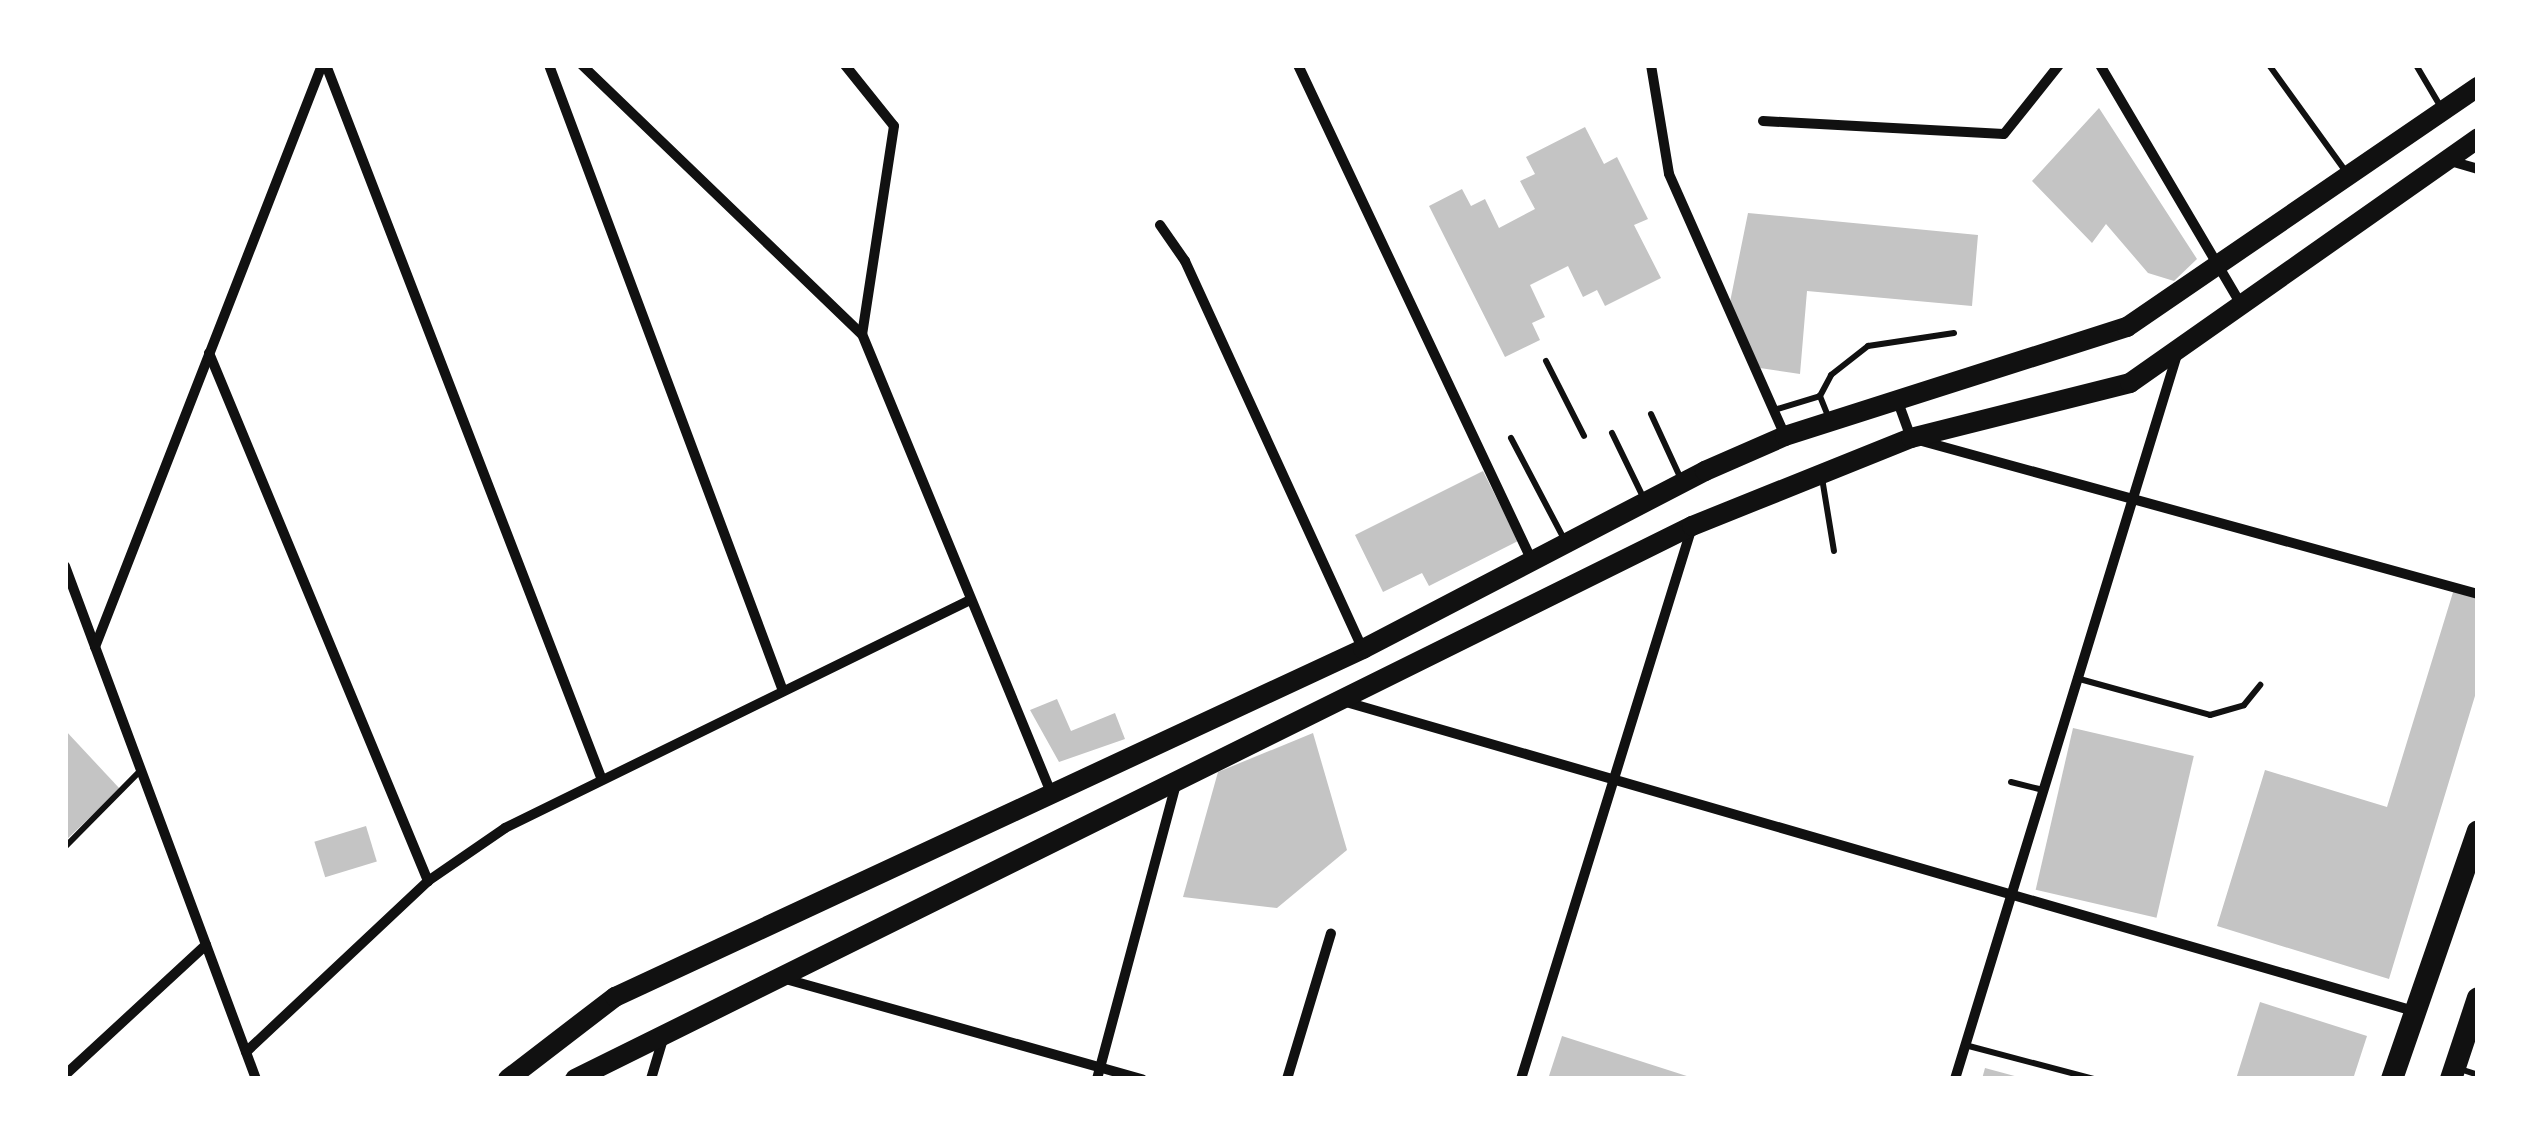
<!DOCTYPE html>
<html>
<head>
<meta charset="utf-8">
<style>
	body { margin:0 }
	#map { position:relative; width:2543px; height:1144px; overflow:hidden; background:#fff; font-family:Ubuntu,sans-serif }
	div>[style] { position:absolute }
	.building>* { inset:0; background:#c4c4c4; transform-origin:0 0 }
	.service>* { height:6px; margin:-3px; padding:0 3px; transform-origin:3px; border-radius:3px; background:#111 }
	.minor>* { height:10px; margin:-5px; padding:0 5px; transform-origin:5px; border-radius:5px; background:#111 }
	.secondary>* { height:20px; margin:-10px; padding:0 10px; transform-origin:10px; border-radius:10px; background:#111 }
	.trunk>* { height:22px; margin:-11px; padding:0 11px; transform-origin:11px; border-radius:11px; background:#111 }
	span { translate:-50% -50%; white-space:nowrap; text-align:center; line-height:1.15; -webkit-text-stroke:10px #fff; paint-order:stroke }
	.frame { position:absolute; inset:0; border:68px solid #fff; pointer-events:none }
</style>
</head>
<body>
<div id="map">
	<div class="building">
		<div style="clip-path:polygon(2099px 108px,2197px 259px,2174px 281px,2148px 273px,2106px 224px,2092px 243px,2032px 181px)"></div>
		<div style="clip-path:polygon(1585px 127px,1604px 164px,1617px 157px,1648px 219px,1634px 225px,1661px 278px,1605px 306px,1597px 290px,1583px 297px,1568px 266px,1530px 285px,1545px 317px,1532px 323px,1540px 340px,1505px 357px,1429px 206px,1462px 189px,1471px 206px,1485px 199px,1499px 228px,1535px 209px,1520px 181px,1535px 174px,1526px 157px)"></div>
		<div style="clip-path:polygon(1748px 213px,1978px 235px,1972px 306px,1807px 291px,1800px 374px,1760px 368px,1730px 302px)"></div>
		<div style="clip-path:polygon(1483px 471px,1518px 541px,1429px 586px,1422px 573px,1383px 592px,1355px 535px)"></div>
		<div style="clip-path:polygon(2454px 589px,2478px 596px,2478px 686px,2389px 979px,2217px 926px,2265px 770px,2387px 807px)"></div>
		<div style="clip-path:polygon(1057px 699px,1071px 731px,1115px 713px,1125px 739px,1059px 762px,1030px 710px)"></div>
		<div style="left:2073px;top:728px;width:124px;height:166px;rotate:13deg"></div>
		<div style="clip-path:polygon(65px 730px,120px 789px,65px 841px)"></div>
		<div style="clip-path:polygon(1313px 733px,1347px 850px,1277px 908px,1183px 897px,1218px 772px)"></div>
		<div style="left:366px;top:826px;width:37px;height:54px;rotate:73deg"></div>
		<div style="clip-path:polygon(2260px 1002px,2367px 1036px,2353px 1079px,2236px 1079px)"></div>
		<div style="clip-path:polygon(1562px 1036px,1693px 1078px,1693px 1079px,1548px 1079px)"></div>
		<div style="clip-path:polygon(1985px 1068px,2022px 1078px,2021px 1079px,1982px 1079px)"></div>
	</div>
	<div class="service">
		<div style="left:2269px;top:65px;width:133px;rotate:54.2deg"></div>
		<div style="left:2416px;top:65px;width:51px;rotate:59.4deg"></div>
		<div style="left:1546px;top:361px;width:84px;rotate:63.1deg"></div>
		<div style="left:1774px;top:410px;width:48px;rotate:-16.9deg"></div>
		<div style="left:1651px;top:414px;width:74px;rotate:65.2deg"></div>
		<div style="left:1828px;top:416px;width:22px;rotate:-112deg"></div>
		<div style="left:1820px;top:396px;width:24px;rotate:-62deg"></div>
		<div style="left:1831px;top:375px;width:47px;rotate:-38.1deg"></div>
		<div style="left:1868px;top:346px;width:87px;rotate:-8.6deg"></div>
		<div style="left:1612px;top:433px;width:73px;rotate:64.1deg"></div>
		<div style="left:1511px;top:438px;width:116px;rotate:62.3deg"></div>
		<div style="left:1822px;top:478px;width:74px;rotate:80.7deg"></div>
		<div style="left:2076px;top:678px;width:139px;rotate:15.4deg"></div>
		<div style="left:2210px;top:715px;width:35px;rotate:-16deg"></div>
		<div style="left:2244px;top:705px;width:26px;rotate:-51deg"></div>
		<div style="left:2011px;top:782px;width:29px;rotate:14deg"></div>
		<div style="left:65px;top:847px;width:107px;rotate:-45.4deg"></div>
		<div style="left:1965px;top:1045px;width:133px;rotate:14.8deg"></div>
		<div style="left:2460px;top:1069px;width:19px;rotate:18deg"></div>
	</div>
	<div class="minor">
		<div style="left:326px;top:65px;width:766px;rotate:68.89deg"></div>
		<div style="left:549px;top:65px;width:668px;rotate:69.5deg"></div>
		<div style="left:582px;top:65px;width:388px;rotate:43.9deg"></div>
		<div style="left:862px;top:334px;width:496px;rotate:67.6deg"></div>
		<div style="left:845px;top:65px;width:78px;rotate:51.2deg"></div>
		<div style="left:894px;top:126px;width:210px;rotate:98.7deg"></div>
		<div style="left:1298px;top:65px;width:548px;rotate:64.74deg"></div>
		<div style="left:1651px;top:65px;width:110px;rotate:80.6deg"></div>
		<div style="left:1669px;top:174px;width:287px;rotate:66.1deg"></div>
		<div style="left:2100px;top:65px;width:282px;rotate:59.5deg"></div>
		<div style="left:1763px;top:121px;width:241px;rotate:3.1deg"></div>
		<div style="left:2004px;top:134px;width:88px;rotate:-51.4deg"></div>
		<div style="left:2447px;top:160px;width:32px;rotate:16deg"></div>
		<div style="left:1160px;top:225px;width:44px;rotate:55.2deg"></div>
		<div style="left:1185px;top:261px;width:427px;rotate:65.4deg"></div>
		<div style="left:209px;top:353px;width:572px;rotate:67.47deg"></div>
		<div style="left:1898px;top:402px;width:38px;rotate:70deg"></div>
		<div style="left:1911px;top:438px;width:588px;rotate:15.38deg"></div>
		<div style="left:65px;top:566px;width:547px;rotate:69.58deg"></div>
		<div style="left:95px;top:647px;width:625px;rotate:-68.69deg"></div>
		<div style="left:1346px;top:702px;width:1112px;rotate:16.14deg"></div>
		<div style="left:782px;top:978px;width:374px;rotate:15.7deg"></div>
		<div style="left:246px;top:1052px;width:250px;rotate:-43.2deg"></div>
		<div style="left:428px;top:881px;width:93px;rotate:-34.5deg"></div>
		<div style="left:505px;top:828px;width:518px;rotate:-26.12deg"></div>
		<div style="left:65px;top:1075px;width:192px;rotate:-42.7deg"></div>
		<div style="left:651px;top:1079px;width:42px;rotate:-73.3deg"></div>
		<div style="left:1097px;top:1079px;width:309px;rotate:-75deg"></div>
		<div style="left:1287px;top:1079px;width:152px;rotate:-73.2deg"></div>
		<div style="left:1521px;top:1079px;width:578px;rotate:-72.79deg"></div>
		<div style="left:1955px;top:1079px;width:754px;rotate:-72.96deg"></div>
	</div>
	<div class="secondary">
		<div style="left:508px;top:1079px;width:135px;rotate:-37.5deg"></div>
		<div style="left:615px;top:997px;width:825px;rotate:-24.95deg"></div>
		<div style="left:1363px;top:649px;width:386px;rotate:-27.5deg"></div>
		<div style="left:1705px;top:471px;width:87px;rotate:-23.6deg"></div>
		<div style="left:1785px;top:436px;width:359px;rotate:-17.7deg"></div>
		<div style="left:2127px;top:327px;width:425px;rotate:-34.4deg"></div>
		<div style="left:575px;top:1079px;width:1246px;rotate:-26.34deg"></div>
		<div style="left:1692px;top:526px;width:236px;rotate:-21.9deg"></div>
		<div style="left:1911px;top:438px;width:226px;rotate:-14.1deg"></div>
		<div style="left:2130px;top:383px;width:426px;rotate:-35.1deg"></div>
	</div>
	<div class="trunk">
		<div style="left:2392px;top:1079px;width:262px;rotate:-70.9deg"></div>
		<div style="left:2451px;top:1079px;width:85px;rotate:-71.6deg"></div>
	</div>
	<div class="frame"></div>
</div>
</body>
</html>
